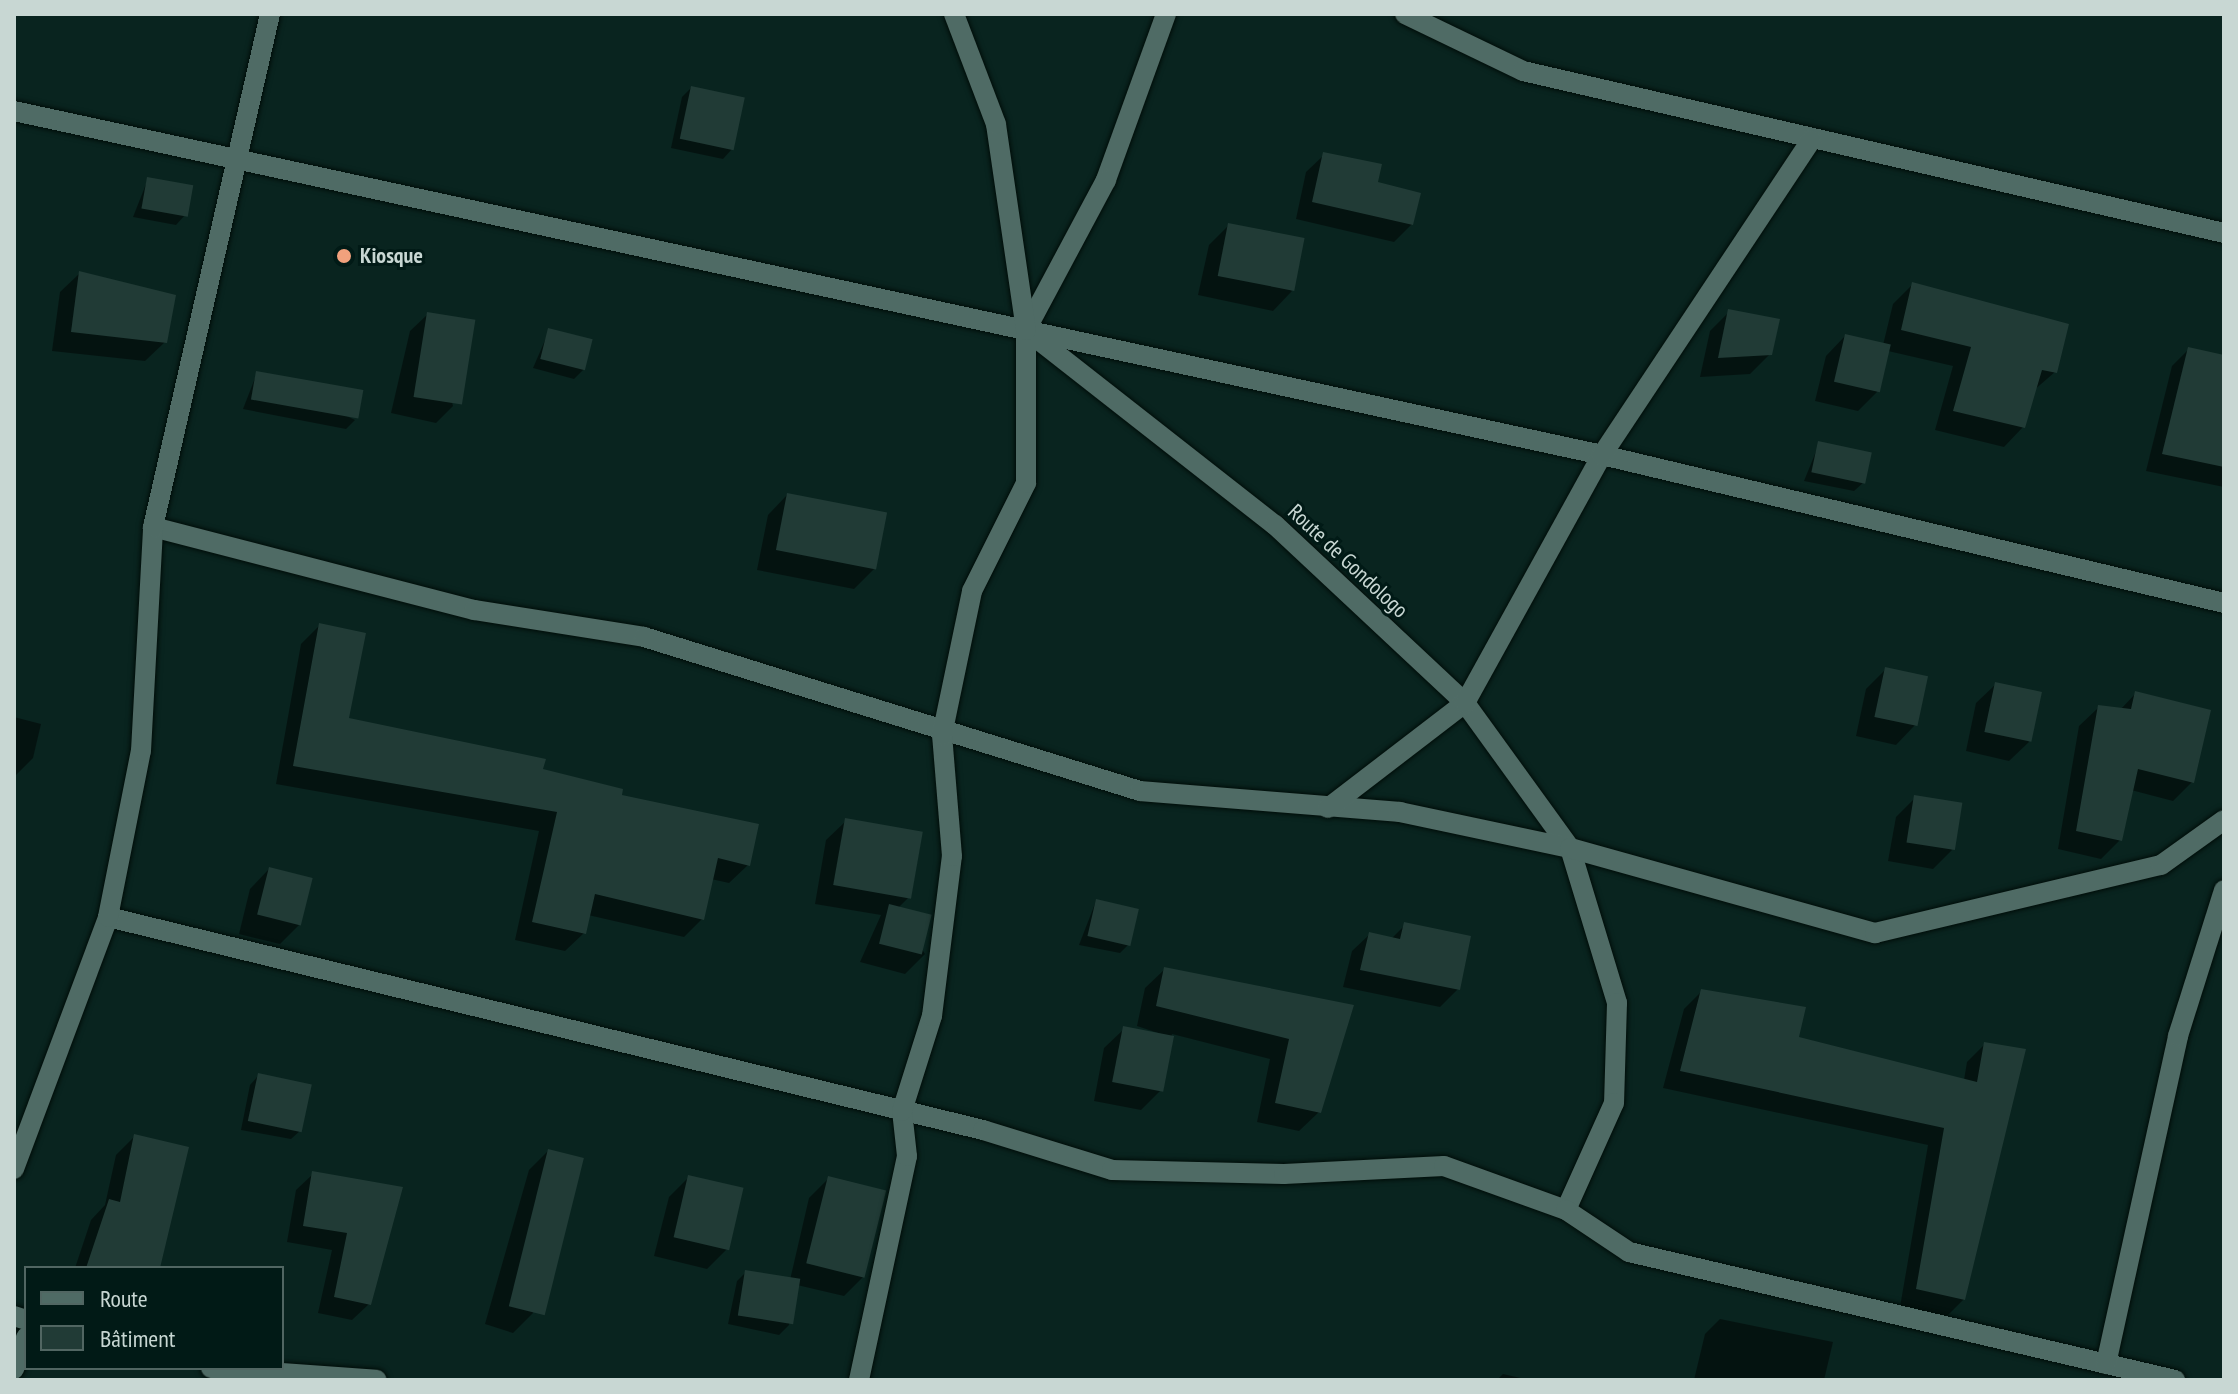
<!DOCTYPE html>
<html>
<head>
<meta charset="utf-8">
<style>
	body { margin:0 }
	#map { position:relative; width:2238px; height:1394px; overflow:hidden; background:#09241f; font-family:"PT Sans Narrow",sans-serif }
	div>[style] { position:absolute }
	.shadow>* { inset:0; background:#0007 }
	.building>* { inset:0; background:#213b36; transform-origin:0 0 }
	.roads { filter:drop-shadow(0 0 2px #000d09) drop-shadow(0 0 2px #000d09) }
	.minor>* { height:20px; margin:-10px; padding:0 10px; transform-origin:10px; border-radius:10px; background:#4f6b65 }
	.dots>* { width:22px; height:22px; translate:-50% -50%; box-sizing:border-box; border:4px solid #011a16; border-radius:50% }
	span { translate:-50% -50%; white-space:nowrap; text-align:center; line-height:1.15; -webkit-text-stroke:6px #011a16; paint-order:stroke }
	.poi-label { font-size:22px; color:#c8d7d3; font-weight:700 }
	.left { translate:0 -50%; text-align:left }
	.street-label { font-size:22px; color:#c8d7d3 }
	.frame { position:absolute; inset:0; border:16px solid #c8d7d3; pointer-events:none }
	.legend { position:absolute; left:24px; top:1266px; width:260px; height:104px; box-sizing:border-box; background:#011a16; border:2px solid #516662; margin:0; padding:10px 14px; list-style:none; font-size:24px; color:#c8d7d3 }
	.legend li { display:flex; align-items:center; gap:16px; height:40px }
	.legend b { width:40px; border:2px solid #516662 }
</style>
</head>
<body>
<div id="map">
	<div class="shadow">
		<div style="clip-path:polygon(691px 88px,732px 149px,723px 159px,671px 148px,682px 97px)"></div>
		<div style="clip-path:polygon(1324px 155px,1412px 224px,1394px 242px,1296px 219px,1306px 172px)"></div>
		<div style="clip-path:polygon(148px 179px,185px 215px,176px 225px,133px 217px)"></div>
		<div style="clip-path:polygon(1229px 225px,1292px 291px,1273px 311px,1198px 295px,1209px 245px)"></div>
		<div style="clip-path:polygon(80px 273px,165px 342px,145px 361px,52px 351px,60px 292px)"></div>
		<div style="clip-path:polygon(1912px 285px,2055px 372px,2033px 391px,2023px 427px,2004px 447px,1935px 430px,1953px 366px,1888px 351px,1877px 392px,1858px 411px,1815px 401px,1826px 356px,1845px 336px,1883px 345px,1893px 304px)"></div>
		<div style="clip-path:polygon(1729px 312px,1770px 354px,1750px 374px,1700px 377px,1710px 331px)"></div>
		<div style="clip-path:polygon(428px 314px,453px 406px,436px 423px,391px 413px,410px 331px)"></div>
		<div style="clip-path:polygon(549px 331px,584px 369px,574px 379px,533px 368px)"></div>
		<div style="clip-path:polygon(2189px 349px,2224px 357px,2224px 487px,2146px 471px,2172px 366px)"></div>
		<div style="clip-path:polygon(257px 373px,355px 420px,346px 429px,243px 409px)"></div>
		<div style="clip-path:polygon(1819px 444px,1864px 482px,1854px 491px,1804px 481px)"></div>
		<div style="clip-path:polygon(787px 495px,874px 569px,854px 589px,757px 570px,768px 515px)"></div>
		<div style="clip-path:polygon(320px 625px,346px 720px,541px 770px,748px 865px,729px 883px,711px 879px,702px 919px,684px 937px,588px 915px,584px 933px,565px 951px,515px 940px,539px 831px,276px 784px,301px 644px)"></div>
		<div style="clip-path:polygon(1886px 669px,1915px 725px,1896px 745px,1856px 736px,1866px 689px)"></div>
		<div style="clip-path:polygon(1996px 684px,2029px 742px,2009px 761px,1966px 751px,1976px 703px)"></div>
		<div style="clip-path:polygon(2136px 693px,2192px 782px,2173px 801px,2131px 790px,2120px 840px,2101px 859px,2058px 849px,2079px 726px,2098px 708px,2120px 710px)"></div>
		<div style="clip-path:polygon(14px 717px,41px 724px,33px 758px,14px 777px)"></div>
		<div style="clip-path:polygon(1915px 798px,1952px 850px,1933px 869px,1888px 861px,1896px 817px)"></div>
		<div style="clip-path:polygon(846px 821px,909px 897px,897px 909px,925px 954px,905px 974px,860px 962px,881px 915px,815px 904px,826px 840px)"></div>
		<div style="clip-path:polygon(269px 869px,299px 925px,280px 944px,239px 934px,250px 889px)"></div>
		<div style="clip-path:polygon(1096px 901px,1129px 944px,1120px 953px,1079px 945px)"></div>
		<div style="clip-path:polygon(1405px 925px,1458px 989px,1440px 1007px,1343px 987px,1352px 951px,1370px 934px,1391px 939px)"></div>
		<div style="clip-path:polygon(1165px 969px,1351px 1006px,1319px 1112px,1299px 1131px,1257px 1122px,1270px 1059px,1172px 1034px,1161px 1090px,1141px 1110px,1094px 1101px,1104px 1048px,1124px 1029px,1167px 1036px,1137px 1026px,1145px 988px)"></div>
		<div style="clip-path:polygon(1702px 991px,1796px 1039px,1964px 1080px,1967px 1062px,1985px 1044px,1964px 1299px,1946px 1317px,1900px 1307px,1928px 1145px,1663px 1088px,1684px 1009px)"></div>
		<div style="clip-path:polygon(259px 1075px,301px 1130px,291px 1139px,241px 1130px,250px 1085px)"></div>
		<div style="clip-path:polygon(135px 1136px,158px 1268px,75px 1268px,91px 1220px,105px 1205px,116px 1155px)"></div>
		<div style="clip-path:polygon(548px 1151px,533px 1313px,513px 1333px,485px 1324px,529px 1170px)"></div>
		<div style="clip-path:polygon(313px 1174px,401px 1188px,369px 1304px,352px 1320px,318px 1313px,332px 1250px,287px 1242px,296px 1190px)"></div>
		<div style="clip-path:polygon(689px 1177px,727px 1249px,707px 1269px,654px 1256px,669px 1197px)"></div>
		<div style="clip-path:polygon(829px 1178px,863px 1277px,844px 1296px,797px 1285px,789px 1325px,779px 1335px,728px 1324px,737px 1281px,746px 1272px,790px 1280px,809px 1198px)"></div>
		<div style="clip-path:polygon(1720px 1319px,1833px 1342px,1824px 1380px,1694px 1380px,1705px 1334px)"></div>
		<div style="clip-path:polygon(1503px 1374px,1529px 1380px,1497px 1380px)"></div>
	</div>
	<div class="building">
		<div style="left:691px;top:86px;width:55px;height:54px;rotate:12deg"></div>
		<div style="clip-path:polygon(1323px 152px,1382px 164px,1378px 182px,1421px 193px,1413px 225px,1312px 202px)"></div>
		<div style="left:147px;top:177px;width:47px;height:32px;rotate:10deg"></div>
		<div style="left:1228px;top:223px;width:78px;height:54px;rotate:11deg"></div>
		<div style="clip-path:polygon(79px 271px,176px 295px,167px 343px,71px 332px)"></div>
		<div style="clip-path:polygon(1912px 282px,2069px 324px,2057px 373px,2042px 370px,2025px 428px,1953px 411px,1971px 347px,1901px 330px)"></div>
		<div style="clip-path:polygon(1728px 309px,1780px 319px,1772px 355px,1718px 358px)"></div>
		<div style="left:427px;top:312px;width:49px;height:86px;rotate:9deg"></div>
		<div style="left:548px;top:328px;width:46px;height:32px;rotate:14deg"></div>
		<div style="left:1845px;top:334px;width:47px;height:49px;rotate:13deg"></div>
		<div style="clip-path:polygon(2188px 347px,2224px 355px,2224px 467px,2162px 454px)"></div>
		<div style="left:256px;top:371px;width:109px;height:29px;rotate:10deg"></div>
		<div style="left:1818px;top:441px;width:55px;height:32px;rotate:12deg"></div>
		<div style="left:787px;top:493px;width:102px;height:58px;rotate:11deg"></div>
		<div style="clip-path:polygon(319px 623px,366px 633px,349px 718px,546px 759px,543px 769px,623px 789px,622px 795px,759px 824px,750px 866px,718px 858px,704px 920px,595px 894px,586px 934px,532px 922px,557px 812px,293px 766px)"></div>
		<div style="left:1885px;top:667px;width:44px;height:51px;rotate:12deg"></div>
		<div style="left:1995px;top:682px;width:48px;height:51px;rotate:12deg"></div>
		<div style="clip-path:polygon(2135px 691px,2211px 710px,2194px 783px,2138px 769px,2122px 841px,2076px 831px,2098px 705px,2131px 709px)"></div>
		<div style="left:1914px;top:795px;width:49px;height:48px;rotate:9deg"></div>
		<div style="left:845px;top:818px;width:79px;height:68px;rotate:10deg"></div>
		<div style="left:269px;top:867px;width:45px;height:49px;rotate:14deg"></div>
		<div style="left:1096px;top:899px;width:44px;height:38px;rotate:13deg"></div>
		<div style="left:889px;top:904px;width:44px;height:41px;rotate:14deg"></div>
		<div style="clip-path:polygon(1404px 922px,1471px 936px,1460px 990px,1360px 970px,1369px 932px,1400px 939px)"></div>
		<div style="clip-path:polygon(1164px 967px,1354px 1005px,1321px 1113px,1275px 1103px,1289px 1039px,1156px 1006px)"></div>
		<div style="clip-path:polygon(1701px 989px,1806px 1007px,1799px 1037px,1977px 1082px,1984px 1042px,2026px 1049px,1965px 1300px,1916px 1289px,1944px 1128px,1680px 1071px)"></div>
		<div style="left:1123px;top:1026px;width:52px;height:57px;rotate:11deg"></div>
		<div style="left:258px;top:1073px;width:55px;height:49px;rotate:12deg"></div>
		<div style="clip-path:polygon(134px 1134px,189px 1147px,160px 1268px,86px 1268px,109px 1199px,120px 1202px)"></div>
		<div style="left:548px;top:1149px;width:37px;height:162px;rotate:14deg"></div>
		<div style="clip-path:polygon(312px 1171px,403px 1187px,371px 1305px,334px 1297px,347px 1233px,303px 1226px)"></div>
		<div style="left:688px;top:1175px;width:57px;height:64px;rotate:13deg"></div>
		<div style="left:828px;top:1176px;width:60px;height:90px;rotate:14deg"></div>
		<div style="left:745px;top:1270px;width:56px;height:46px;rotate:9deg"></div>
	</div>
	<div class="roads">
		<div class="minor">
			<div style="left:1166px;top:14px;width:177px;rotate:109.9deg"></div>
			<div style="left:1106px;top:180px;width:170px;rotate:118.1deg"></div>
			<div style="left:1026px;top:330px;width:316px;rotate:38.1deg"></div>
			<div style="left:1275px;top:525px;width:260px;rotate:43.1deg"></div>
			<div style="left:1465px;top:703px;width:179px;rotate:54.1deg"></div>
			<div style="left:1570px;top:848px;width:162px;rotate:73.1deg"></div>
			<div style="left:1617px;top:1003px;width:100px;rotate:91.7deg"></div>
			<div style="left:1614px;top:1103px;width:117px;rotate:114.2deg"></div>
			<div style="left:1405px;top:14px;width:131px;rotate:25.8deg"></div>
			<div style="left:1523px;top:71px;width:719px;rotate:13.01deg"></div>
			<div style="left:14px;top:111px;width:1625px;rotate:12.22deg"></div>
			<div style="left:1602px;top:455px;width:639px;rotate:13.38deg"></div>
			<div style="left:153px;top:527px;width:332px;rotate:14.5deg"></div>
			<div style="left:474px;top:610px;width:172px;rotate:9deg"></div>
			<div style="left:644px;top:637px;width:519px;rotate:17.25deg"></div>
			<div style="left:1140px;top:791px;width:261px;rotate:4.6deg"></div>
			<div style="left:1400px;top:812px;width:174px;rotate:12deg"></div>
			<div style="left:1570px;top:848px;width:317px;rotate:15.6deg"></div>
			<div style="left:1875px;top:933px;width:294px;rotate:-13.4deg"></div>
			<div style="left:2161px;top:865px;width:77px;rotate:-35.5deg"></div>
			<div style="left:1328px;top:808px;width:173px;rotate:-37.5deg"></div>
			<div style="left:1465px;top:703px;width:283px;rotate:-61.1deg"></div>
			<div style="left:1602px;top:455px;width:378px;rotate:-56.4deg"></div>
			<div style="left:108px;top:917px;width:901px;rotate:13.68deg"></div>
			<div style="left:983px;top:1130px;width:135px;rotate:17.2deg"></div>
			<div style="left:1112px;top:1170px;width:172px;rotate:1.3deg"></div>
			<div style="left:1284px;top:1174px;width:160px;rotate:-2.9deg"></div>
			<div style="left:1444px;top:1166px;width:130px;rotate:19.8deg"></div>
			<div style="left:1566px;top:1210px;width:76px;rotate:33.7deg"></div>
			<div style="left:1629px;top:1252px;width:561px;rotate:13.19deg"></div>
			<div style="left:14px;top:1169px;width:269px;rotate:-69.5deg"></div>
			<div style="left:108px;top:917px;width:169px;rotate:-78.8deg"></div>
			<div style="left:141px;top:751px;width:224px;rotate:-86.9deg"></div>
			<div style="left:153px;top:527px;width:526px;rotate:-77.15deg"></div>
			<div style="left:14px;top:1316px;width:13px;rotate:18deg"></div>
			<div style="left:2106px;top:1364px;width:336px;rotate:-77.6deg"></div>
			<div style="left:2178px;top:1036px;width:153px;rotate:-72.5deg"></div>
			<div style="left:211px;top:1368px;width:166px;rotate:4.1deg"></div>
			<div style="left:14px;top:1369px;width:34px;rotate:-69deg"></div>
			<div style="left:859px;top:1380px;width:229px;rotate:-77.9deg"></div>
			<div style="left:907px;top:1156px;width:45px;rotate:-96.3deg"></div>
			<div style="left:902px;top:1111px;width:100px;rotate:-72.5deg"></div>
			<div style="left:932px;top:1016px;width:161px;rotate:-82.9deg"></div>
			<div style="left:952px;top:856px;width:121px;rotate:-94.7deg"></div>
			<div style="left:942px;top:735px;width:147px;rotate:-78.2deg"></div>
			<div style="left:972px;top:591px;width:121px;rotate:-63.4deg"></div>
			<div style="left:1026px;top:483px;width:153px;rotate:-90deg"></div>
			<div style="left:1026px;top:330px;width:208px;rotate:-98.3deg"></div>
			<div style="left:996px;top:124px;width:118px;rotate:-110.9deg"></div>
		</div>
	</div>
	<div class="dots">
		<div style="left:344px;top:256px;background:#f1a17d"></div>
	</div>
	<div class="poi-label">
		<span class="left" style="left:360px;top:256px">Kiosque</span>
	</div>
	<div class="street-label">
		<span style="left:1348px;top:561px;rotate:43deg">Route de Gondologo</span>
	</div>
	<div class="frame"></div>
	<ul class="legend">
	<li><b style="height:10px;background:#4f6b65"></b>Route</li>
	<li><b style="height:22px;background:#213b36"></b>Bâtiment</li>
	</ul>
</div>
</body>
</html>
